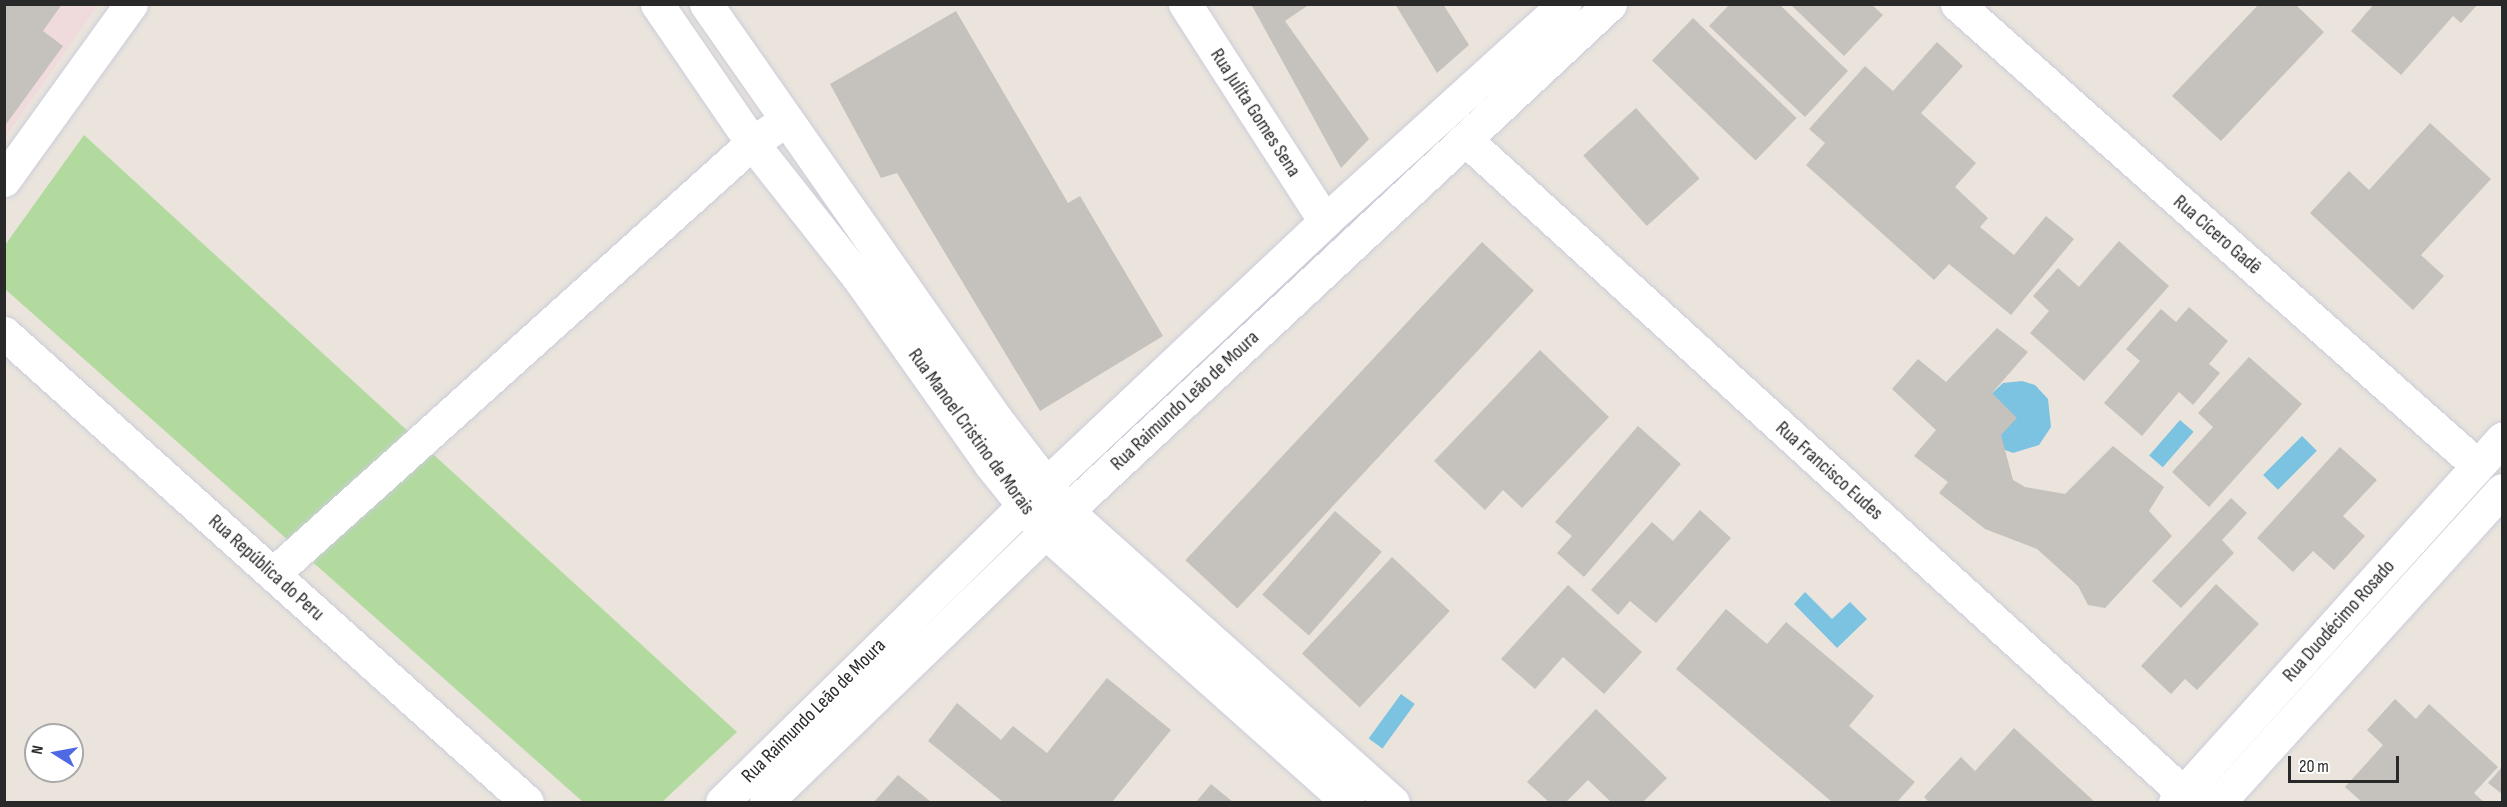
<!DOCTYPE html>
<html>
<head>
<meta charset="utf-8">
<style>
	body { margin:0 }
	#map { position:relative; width:2507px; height:807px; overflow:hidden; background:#eae4dd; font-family:"Sofia Sans Condensed",sans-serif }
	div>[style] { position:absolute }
	.medical>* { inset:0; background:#efdbdb }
	.green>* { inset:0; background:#b2da9f }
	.water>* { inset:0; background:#7bc3e0; transform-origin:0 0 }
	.building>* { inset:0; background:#c5c1bc; transform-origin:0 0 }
	.roads { filter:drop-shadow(0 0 2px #cbcdd9) drop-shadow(0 0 2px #cbcdd9) }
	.minor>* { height:33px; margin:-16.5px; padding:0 16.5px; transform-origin:16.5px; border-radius:16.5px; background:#fff }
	span { translate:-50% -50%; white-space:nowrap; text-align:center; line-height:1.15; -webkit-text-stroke:5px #fff; paint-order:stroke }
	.street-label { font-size:20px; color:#292929 }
	.frame { position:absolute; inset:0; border:6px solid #292929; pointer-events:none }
	.north { position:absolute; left:24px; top:723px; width:60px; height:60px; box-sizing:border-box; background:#fff; border:2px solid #a9a9a9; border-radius:50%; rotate:281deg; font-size:16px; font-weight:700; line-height:24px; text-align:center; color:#292929 }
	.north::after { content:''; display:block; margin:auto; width:21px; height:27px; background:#4f68e4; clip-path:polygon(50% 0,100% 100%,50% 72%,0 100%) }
	.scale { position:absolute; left:2288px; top:756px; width:111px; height:27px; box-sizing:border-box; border:3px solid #292929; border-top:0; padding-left:8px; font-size:18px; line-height:21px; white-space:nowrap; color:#292929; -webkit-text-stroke:4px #fff; paint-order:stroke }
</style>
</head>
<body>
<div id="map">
	<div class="medical">
		<div style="clip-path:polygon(5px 5px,98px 5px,5px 138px)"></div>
	</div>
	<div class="green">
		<div style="clip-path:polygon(84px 135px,737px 732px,662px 802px,583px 802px,5px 289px,5px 245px)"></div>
	</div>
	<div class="water">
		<div style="clip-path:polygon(2022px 381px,2035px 385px,2048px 399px,2051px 427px,2039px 445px,2013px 453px,1995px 446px,1984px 401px,2003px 383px)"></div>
		<div style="left:2180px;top:420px;width:18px;height:47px;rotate:41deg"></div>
		<div style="left:2302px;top:436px;width:21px;height:55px;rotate:45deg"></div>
		<div style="clip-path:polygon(1805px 592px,1832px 619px,1850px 602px,1867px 619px,1837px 648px,1794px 604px)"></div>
		<div style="left:1401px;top:694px;width:17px;height:55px;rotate:36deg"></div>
	</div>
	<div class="building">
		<div style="clip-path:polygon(4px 4px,62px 4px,43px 31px,63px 46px,4px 127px)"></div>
		<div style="clip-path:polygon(1251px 4px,1310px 4px,1285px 21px,1369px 139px,1341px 168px)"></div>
		<div style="clip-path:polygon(1395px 4px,1443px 4px,1469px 45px,1437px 73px)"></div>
		<div style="clip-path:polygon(1730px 4px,1779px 4px,1848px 71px,1805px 117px,1709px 26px)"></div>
		<div style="clip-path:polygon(2259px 4px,2295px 4px,2324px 32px,2221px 141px,2172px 96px)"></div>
		<div style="clip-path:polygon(2374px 4px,2478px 4px,2461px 23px,2453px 16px,2401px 75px,2351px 31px)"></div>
		<div style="clip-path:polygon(1791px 5px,1872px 5px,1883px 15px,1844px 56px)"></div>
		<div style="clip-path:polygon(956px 11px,1068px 203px,1080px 196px,1163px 336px,1040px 411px,897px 173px,881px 178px,830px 84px)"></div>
		<div style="left:1693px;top:18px;width:144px;height:59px;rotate:44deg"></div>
		<div style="clip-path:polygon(1937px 42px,1963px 66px,1921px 113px,1976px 163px,1955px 187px,1988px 218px,1980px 227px,2014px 255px,2046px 216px,2074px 239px,2011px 315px,1949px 264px,1934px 280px,1806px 165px,1825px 143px,1809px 129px,1865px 66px,1893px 91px)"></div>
		<div style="left:1636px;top:108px;width:95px;height:71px;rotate:48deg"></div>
		<div style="clip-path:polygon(2430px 123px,2491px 179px,2421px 255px,2444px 276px,2413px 310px,2310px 213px,2349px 171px,2369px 190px)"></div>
		<div style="clip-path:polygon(2119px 241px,2169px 286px,2084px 381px,2030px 333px,2049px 311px,2033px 296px,2058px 268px,2079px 287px)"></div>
		<div style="left:1482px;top:242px;width:71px;height:435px;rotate:43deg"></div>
		<div style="clip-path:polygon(2189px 307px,2228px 341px,2209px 364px,2220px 373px,2193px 405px,2179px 392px,2142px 436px,2104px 403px,2140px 361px,2126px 349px,2161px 309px,2176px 322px)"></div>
		<div style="clip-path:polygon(1997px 328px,2028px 352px,1992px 393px,2017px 418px,2001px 435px,2013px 480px,2025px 487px,2065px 494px,2113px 446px,2164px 487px,2149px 511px,2172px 536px,2105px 608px,2088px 605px,2078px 586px,2037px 549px,1985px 529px,1939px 493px,1948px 482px,1914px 456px,1936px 430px,1892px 389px,1918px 359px,1946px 382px)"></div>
		<div style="clip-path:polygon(1540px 350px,1609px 417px,1522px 508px,1503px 490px,1485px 510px,1434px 461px)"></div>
		<div style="clip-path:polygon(2249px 357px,2302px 404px,2209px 507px,2172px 472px,2213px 427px,2198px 413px)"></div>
		<div style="clip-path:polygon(1638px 426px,1681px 464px,1584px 577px,1557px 553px,1572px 536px,1555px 522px)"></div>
		<div style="clip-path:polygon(2340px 447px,2377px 480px,2343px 516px,2365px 536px,2334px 570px,2313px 551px,2293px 572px,2257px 538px)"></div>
		<div style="clip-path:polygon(2231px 498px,2247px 513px,2222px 540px,2234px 553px,2181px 608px,2152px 581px)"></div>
		<div style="clip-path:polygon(1700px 510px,1731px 538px,1656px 623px,1630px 601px,1618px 615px,1591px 590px,1652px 522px,1673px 541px)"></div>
		<div style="left:1335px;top:511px;width:62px;height:111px;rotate:41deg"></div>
		<div style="left:1392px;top:557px;width:79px;height:132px;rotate:43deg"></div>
		<div style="clip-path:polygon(2216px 584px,2259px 624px,2197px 690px,2185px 679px,2171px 694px,2141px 666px)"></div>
		<div style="clip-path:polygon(1568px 585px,1642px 652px,1604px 694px,1563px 657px,1535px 689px,1501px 659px)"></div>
		<div style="clip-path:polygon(1726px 609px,1767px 644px,1786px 622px,1874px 696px,1849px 726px,1915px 782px,1897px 802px,1832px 802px,1676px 669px)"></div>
		<div style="clip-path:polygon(1107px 678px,1171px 730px,1112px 802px,1003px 802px,928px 741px,957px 703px,1001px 740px,1013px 726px,1047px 753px)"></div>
		<div style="clip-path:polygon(2395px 699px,2416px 719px,2429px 704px,2498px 767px,2474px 793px,2484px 802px,2362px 802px,2345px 787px,2383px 745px,2367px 730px)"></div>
		<div style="clip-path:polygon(1596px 709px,1667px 778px,1643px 802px,1611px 802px,1588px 780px,1566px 802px,1549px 802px,1527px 782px)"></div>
		<div style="clip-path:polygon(2014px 728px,2095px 802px,1929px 802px,1924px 797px,1961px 757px,1975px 771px)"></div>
		<div style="clip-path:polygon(2502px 767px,2502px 794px,2488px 783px)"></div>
		<div style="clip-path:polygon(898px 775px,931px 802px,874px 802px)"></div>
		<div style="clip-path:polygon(1211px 784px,1233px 802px,1196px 802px)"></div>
	</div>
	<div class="roads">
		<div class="minor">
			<div style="left:657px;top:4px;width:168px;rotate:55.6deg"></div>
			<div style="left:752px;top:143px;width:171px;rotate:51.7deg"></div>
			<div style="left:858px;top:277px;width:230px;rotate:54.7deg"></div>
			<div style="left:991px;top:465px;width:86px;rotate:51.1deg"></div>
			<div style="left:1045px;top:532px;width:406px;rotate:41.7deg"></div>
			<div style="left:706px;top:4px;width:506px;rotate:55.05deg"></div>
			<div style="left:996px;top:419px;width:116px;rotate:52.3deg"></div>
			<div style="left:1067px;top:511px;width:437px;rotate:41.8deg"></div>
			<div style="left:1185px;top:4px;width:258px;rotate:57.2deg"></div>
			<div style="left:1957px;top:4px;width:696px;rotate:41.57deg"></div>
			<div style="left:1465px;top:139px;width:985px;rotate:42.32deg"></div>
			<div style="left:4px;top:180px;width:217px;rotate:-54.2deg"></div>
			<div style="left:4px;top:333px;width:702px;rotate:41.88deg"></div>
			<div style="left:273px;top:574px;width:644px;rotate:-41.98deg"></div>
			<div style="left:752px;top:143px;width:23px;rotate:-34deg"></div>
			<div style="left:722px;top:802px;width:422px;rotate:-44.5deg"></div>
			<div style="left:1023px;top:506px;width:415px;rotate:-43.3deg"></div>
			<div style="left:1325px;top:221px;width:323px;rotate:-42.2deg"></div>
			<div style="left:766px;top:802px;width:419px;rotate:-44deg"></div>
			<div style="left:1067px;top:511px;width:743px;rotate:-43.04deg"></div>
			<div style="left:2175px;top:802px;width:489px;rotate:-48deg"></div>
			<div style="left:2219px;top:802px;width:421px;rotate:-47.8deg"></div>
		</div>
	</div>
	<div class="street-label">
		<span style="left:1255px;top:113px;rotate:57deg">Rua Julita Gomes Sena</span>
		<span style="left:2217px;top:235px;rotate:41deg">Rua Cícero Gadê</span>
		<span style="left:1185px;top:401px;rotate:-43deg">Rua Raimundo Leão de Moura</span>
		<span style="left:971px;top:432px;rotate:54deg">Rua Manoel Cristino de Morais</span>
		<span style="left:1829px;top:471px;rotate:42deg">Rua Francisco Eudes</span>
		<span style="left:266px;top:568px;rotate:42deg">Rua República do Peru</span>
		<span style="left:2339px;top:621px;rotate:-48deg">Rua Duodécimo Rosado</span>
		<span style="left:814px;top:711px;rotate:-45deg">Rua Raimundo Leão de Moura</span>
	</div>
	<div class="frame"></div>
	<div class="north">N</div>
	<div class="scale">20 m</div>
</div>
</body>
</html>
